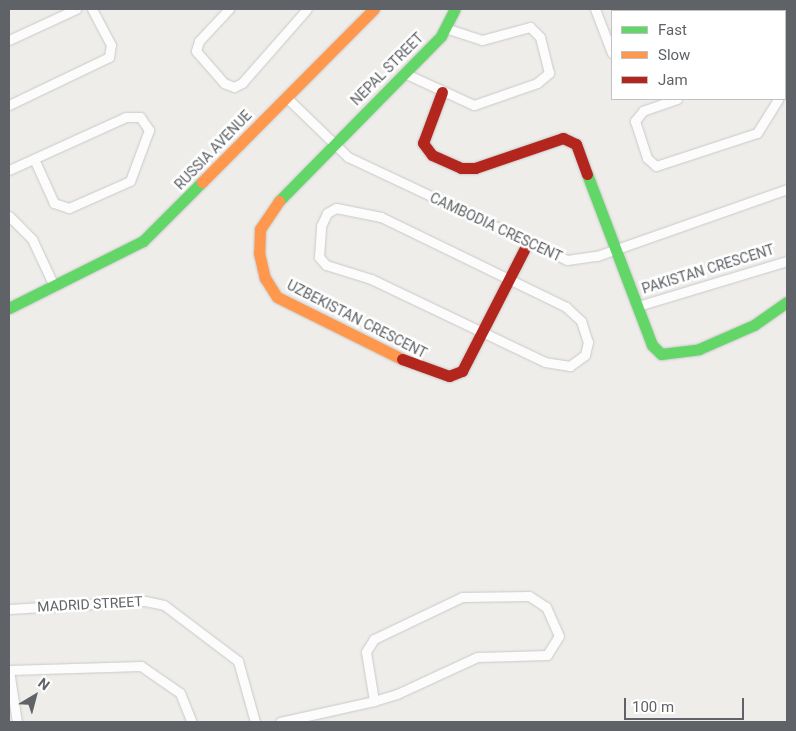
<!DOCTYPE html>
<html>
<head>
<meta charset="utf-8">
<style>
	body { margin:0 }
	#map { position:relative; width:796px; height:731px; overflow:hidden; background:#eeedea; font-family:Roboto,sans-serif }
	div>[style] { position:absolute }
	.roads { filter:drop-shadow(0 0 1px #c9c9c9) drop-shadow(0 0 1px #c9c9c9) }
	.street>* { height:9px; margin:-4.5px; padding:0 4.5px; transform-origin:4.5px; border-radius:4.5px; background:#fcfcfc }
	.fast>* { height:11px; margin:-5.5px; padding:0 5.5px; transform-origin:5.5px; border-radius:5.5px; background:#63d668 }
	.slow>* { height:11px; margin:-5.5px; padding:0 5.5px; transform-origin:5.5px; border-radius:5.5px; background:#ff974d }
	.jam>* { height:11px; margin:-5.5px; padding:0 5.5px; transform-origin:5.5px; border-radius:5.5px; background:#b3261e }
	span { translate:-50% -50%; white-space:nowrap; text-align:center; line-height:1.15; -webkit-text-stroke:5px #fff; paint-order:stroke }
	.street-label { font-size:14px; color:#5f6367 }
	.frame { position:absolute; inset:0; border:10px solid #5f6367; pointer-events:none }
	.legend { position:absolute; left:611px; top:10px; width:175px; height:90px; box-sizing:border-box; background:#fff; border:1px solid #bfc1c2; margin:0; padding:6px 9px; list-style:none; font-size:15px; color:#5f6367 }
	.legend li { display:flex; align-items:center; gap:10px; height:25px }
	.legend b { width:25px; border:1px solid #bfc1c2 }
	.north { position:absolute; left:10px; top:671px; width:50px; height:50px; -webkit-text-stroke:4px #fff; paint-order:stroke; rotate:37deg; font-size:14px; font-weight:700; line-height:20px; text-align:center; color:#5f6367 }
	.north::after { content:''; display:block; margin:auto; width:18px; height:22px; background:#5f6367; clip-path:polygon(50% 0,100% 100%,50% 72%,0 100%) }
	.scale { position:absolute; left:624px; top:698px; width:120px; height:22px; box-sizing:border-box; border:2px solid #5f6367; border-top:0; padding-left:6px; font-size:15px; line-height:18px; white-space:nowrap; color:#5f6367; -webkit-text-stroke:4px #fff; paint-order:stroke }
</style>
</head>
<body>
<div id="map">
	<div class="roads">
		<div class="street">
			<div style="left:229px;top:9px;width:44px;rotate:133.2deg"></div>
			<div style="left:199px;top:41px;width:10px;rotate:107deg"></div>
			<div style="left:196px;top:51px;width:43px;rotate:48.8deg"></div>
			<div style="left:224px;top:83px;width:11px;rotate:22deg"></div>
			<div style="left:234px;top:87px;width:9px;rotate:-27deg"></div>
			<div style="left:242px;top:83px;width:98px;rotate:-48.7deg"></div>
			<div style="left:595px;top:9px;width:47px;rotate:68.9deg"></div>
			<div style="left:685px;top:11px;width:2px;rotate:-63deg"></div>
			<div style="left:750px;top:11px;width:3px;rotate:-45deg"></div>
			<div style="left:9px;top:40px;width:74px;rotate:-24.8deg"></div>
			<div style="left:404px;top:73px;width:77px;rotate:24.6deg"></div>
			<div style="left:474px;top:105px;width:67px;rotate:-19.2deg"></div>
			<div style="left:537px;top:83px;width:16px;rotate:-40deg"></div>
			<div style="left:549px;top:73px;width:37px;rotate:-104deg"></div>
			<div style="left:540px;top:37px;width:14px;rotate:-135deg"></div>
			<div style="left:530px;top:27px;width:50px;rotate:164.8deg"></div>
			<div style="left:482px;top:40px;width:38px;rotate:-162deg"></div>
			<div style="left:785px;top:84px;width:5px;rotate:-68deg"></div>
			<div style="left:286px;top:97px;width:86px;rotate:44.1deg"></div>
			<div style="left:348px;top:157px;width:242px;rotate:25.2deg"></div>
			<div style="left:567px;top:260px;width:30px;rotate:-8deg"></div>
			<div style="left:597px;top:256px;width:201px;rotate:-19.4deg"></div>
			<div style="left:677px;top:99px;width:36px;rotate:161deg"></div>
			<div style="left:643px;top:111px;width:13px;rotate:129deg"></div>
			<div style="left:635px;top:121px;width:39px;rotate:72deg"></div>
			<div style="left:647px;top:158px;width:12px;rotate:42deg"></div>
			<div style="left:656px;top:166px;width:106px;rotate:-18.1deg"></div>
			<div style="left:757px;top:133px;width:40px;rotate:-58deg"></div>
			<div style="left:9px;top:105px;width:111px;rotate:-25.6deg"></div>
			<div style="left:109px;top:57px;width:12px;rotate:-81deg"></div>
			<div style="left:111px;top:45px;width:41px;rotate:-117.8deg"></div>
			<div style="left:9px;top:170px;width:128px;rotate:-24.4deg"></div>
			<div style="left:126px;top:117px;width:14px"></div>
			<div style="left:140px;top:117px;width:16px;rotate:55deg"></div>
			<div style="left:149px;top:130px;width:54px;rotate:110.4deg"></div>
			<div style="left:130px;top:181px;width:67px;rotate:156.1deg"></div>
			<div style="left:69px;top:208px;width:16px;rotate:-162deg"></div>
			<div style="left:54px;top:203px;width:48px;rotate:-114.4deg"></div>
			<div style="left:336px;top:208px;width:46px;rotate:11.3deg"></div>
			<div style="left:381px;top:217px;width:206px;rotate:25.9deg"></div>
			<div style="left:566px;top:307px;width:21px;rotate:43deg"></div>
			<div style="left:581px;top:321px;width:22px;rotate:72deg"></div>
			<div style="left:588px;top:342px;width:13px;rotate:103deg"></div>
			<div style="left:585px;top:355px;width:19px;rotate:144deg"></div>
			<div style="left:570px;top:366px;width:25px;rotate:-171deg"></div>
			<div style="left:545px;top:362px;width:193px;rotate:-154.5deg"></div>
			<div style="left:371px;top:279px;width:47px;rotate:-162.7deg"></div>
			<div style="left:326px;top:265px;width:11px;rotate:-131deg"></div>
			<div style="left:319px;top:257px;width:31px;rotate:-86deg"></div>
			<div style="left:321px;top:226px;width:14px;rotate:-65deg"></div>
			<div style="left:327px;top:213px;width:10px;rotate:-29deg"></div>
			<div style="left:9px;top:216px;width:33px;rotate:45deg"></div>
			<div style="left:32px;top:239px;width:52px;rotate:64.9deg"></div>
			<div style="left:638px;top:306px;width:156px;rotate:-16.8deg"></div>
			<div style="left:9px;top:609px;width:136px;rotate:-3.4deg"></div>
			<div style="left:145px;top:601px;width:19px;rotate:12deg"></div>
			<div style="left:164px;top:605px;width:93px;rotate:37.1deg"></div>
			<div style="left:238px;top:661px;width:63px;rotate:74.4deg"></div>
			<div style="left:9px;top:670px;width:132px;rotate:-1.7deg"></div>
			<div style="left:141px;top:666px;width:47px;rotate:34.7deg"></div>
			<div style="left:180px;top:693px;width:31px;rotate:68deg"></div>
			<div style="left:9px;top:670px;width:53px;rotate:81.3deg"></div>
			<div style="left:280px;top:722px;width:96px;rotate:-12.6deg"></div>
			<div style="left:374px;top:701px;width:24px;rotate:-17deg"></div>
			<div style="left:397px;top:694px;width:88px;rotate:-24.8deg"></div>
			<div style="left:477px;top:657px;width:70px;rotate:-1.6deg"></div>
			<div style="left:547px;top:655px;width:22px;rotate:-58deg"></div>
			<div style="left:559px;top:636px;width:32px;rotate:-114deg"></div>
			<div style="left:546px;top:607px;width:20px;rotate:-147deg"></div>
			<div style="left:529px;top:596px;width:67px;rotate:179.1deg"></div>
			<div style="left:462px;top:597px;width:98px;rotate:154.5deg"></div>
			<div style="left:374px;top:639px;width:15px;rotate:122deg"></div>
			<div style="left:366px;top:652px;width:50px;rotate:80.7deg"></div>
		</div>
		<div class="fast">
			<div style="left:587px;top:174px;width:183px;rotate:69.2deg"></div>
			<div style="left:652px;top:345px;width:13px;rotate:45deg"></div>
			<div style="left:661px;top:354px;width:38px;rotate:-7deg"></div>
			<div style="left:699px;top:349px;width:60px;rotate:-23.6deg"></div>
			<div style="left:754px;top:325px;width:40px;rotate:-34.9deg"></div>
			<div style="left:279px;top:201px;width:231px;rotate:-45.5deg"></div>
			<div style="left:441px;top:36px;width:30px;rotate:-63deg"></div>
			<div style="left:9px;top:308px;width:150px;rotate:-26.6deg"></div>
			<div style="left:143px;top:241px;width:83px;rotate:-45deg"></div>
		</div>
		<div class="slow">
			<div style="left:202px;top:182px;width:244px;rotate:-45.2deg"></div>
			<div style="left:279px;top:201px;width:34px;rotate:124deg"></div>
			<div style="left:260px;top:229px;width:24px;rotate:92deg"></div>
			<div style="left:259px;top:253px;width:26px;rotate:77deg"></div>
			<div style="left:265px;top:278px;width:22px;rotate:58deg"></div>
			<div style="left:277px;top:297px;width:140px;rotate:26.4deg"></div>
		</div>
		<div class="jam">
			<div style="left:442px;top:92px;width:54px;rotate:110.4deg"></div>
			<div style="left:423px;top:143px;width:15px;rotate:53deg"></div>
			<div style="left:432px;top:155px;width:32px;rotate:24deg"></div>
			<div style="left:461px;top:168px;width:14px"></div>
			<div style="left:475px;top:168px;width:93px;rotate:-18.8deg"></div>
			<div style="left:563px;top:138px;width:14px;rotate:25deg"></div>
			<div style="left:576px;top:144px;width:32px;rotate:70deg"></div>
			<div style="left:402px;top:359px;width:50px;rotate:19.9deg"></div>
			<div style="left:449px;top:376px;width:14px;rotate:-21deg"></div>
			<div style="left:462px;top:371px;width:143px;rotate:-62.9deg"></div>
		</div>
	</div>
	<div class="street-label">
		<span style="left:387px;top:69px;rotate:-45deg">NEPAL STREET</span>
		<span style="left:213px;top:150px;rotate:-46deg">RUSSIA AVENUE</span>
		<span style="left:496px;top:227px;rotate:25deg">CAMBODIA CRESCENT</span>
		<span style="left:708px;top:269px;rotate:-17deg">PAKISTAN CRESCENT</span>
		<span style="left:357px;top:319px;rotate:27deg">UZBEKISTAN CRESCENT</span>
		<span style="left:90px;top:604px;rotate:-3deg">MADRID STREET</span>
	</div>
	<div class="frame"></div>
	<ul class="legend">
	<li><b style="height:6px;background:#63d668"></b>Fast</li>
	<li><b style="height:6px;background:#ff974d"></b>Slow</li>
	<li><b style="height:6px;background:#b3261e"></b>Jam</li>
	</ul>
	<div class="north">N</div>
	<div class="scale">100 m</div>
</div>
</body>
</html>
